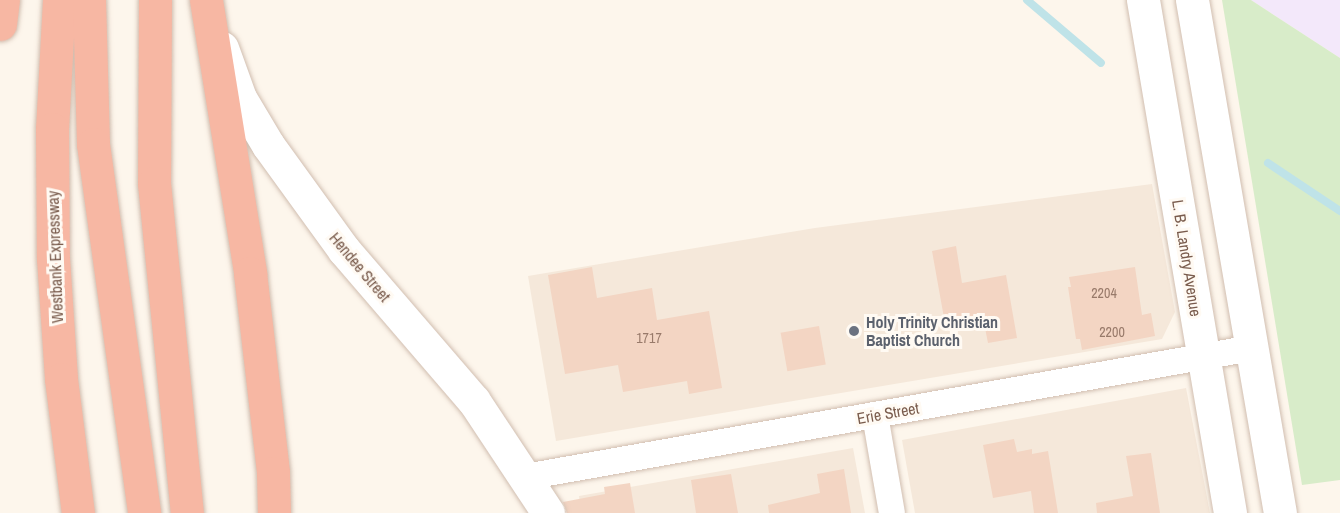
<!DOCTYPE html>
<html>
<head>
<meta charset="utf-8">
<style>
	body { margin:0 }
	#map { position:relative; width:1340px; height:513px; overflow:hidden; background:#fdf6ec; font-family:"Archivo Narrow",sans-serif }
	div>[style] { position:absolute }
	.residential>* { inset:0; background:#f5e8da }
	.education>* { inset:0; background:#f3e8fa }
	.green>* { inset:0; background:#d8ecc9 }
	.stream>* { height:8px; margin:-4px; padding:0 4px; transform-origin:4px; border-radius:4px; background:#bfe3e8 }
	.building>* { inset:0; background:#f3d5c3; transform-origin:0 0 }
	.roads { filter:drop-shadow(0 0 2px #d1beb0) drop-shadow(0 0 2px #d1beb0) }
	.street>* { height:26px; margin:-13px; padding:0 13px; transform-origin:13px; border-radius:13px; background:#fff }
	.secondary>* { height:33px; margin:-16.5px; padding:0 16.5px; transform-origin:16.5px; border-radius:16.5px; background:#fff }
	.highway>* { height:33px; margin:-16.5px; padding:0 16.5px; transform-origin:16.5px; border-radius:16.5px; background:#f7b7a3 }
	.dots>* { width:16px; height:16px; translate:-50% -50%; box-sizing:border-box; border:3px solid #fffaf3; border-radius:50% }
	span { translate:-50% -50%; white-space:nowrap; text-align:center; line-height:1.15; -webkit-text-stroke:6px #fffaf3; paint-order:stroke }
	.number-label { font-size:14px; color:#987a6a }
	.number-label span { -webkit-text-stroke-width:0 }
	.street-label { font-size:16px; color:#7a5c4d }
	.worship-label { font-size:16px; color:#5b616d; font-weight:700 }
	.left { translate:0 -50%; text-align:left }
</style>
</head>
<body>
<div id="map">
	<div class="residential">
		<div style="clip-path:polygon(1152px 184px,1175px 312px,1162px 339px,556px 441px,528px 276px,815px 228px)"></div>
		<div style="clip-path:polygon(1186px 388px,1210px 513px,915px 513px,902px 440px)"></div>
		<div style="clip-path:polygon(853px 448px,865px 513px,581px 513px,579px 496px)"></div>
	</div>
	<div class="education">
		<div style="clip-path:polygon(1251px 0,1340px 0,1340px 58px)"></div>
	</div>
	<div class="green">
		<div style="clip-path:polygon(1222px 0,1251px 0,1340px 58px,1340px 480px,1302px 485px)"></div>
	</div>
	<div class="stream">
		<div style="left:1027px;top:0;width:97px;rotate:40.4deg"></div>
		<div style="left:1268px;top:163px;width:87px;rotate:33.7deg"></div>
	</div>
	<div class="building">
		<div style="clip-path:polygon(956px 246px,962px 283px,1006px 275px,1017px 338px,988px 343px,985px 328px,963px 330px,963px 326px,946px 329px,932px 251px)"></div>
		<div style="clip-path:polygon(592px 267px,597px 298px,652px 288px,657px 320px,709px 311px,722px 388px,689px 394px,687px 381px,623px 392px,618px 365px,565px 374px,548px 275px)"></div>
		<div style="clip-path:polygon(1135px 267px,1142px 315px,1151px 313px,1155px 336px,1082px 350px,1080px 339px,1076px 339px,1068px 287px,1071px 287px,1069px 277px)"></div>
		<div style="left:819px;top:326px;width:39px;height:39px;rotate:80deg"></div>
		<div style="clip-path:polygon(1014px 439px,1017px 452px,1032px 449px,1032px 454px,1048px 451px,1058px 513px,1034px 513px,1031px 491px,993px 498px,983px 445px)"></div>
		<div style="clip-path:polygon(1151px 453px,1160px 513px,1097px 513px,1096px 503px,1133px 496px,1126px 456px)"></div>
		<div style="clip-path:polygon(844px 469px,851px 513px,769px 513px,768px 505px,820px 493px,817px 474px)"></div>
		<div style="clip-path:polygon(731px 474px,738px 513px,696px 513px,691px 480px)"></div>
		<div style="clip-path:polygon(630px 483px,635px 513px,567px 513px,563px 502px,605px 494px,604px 487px)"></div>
	</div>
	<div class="roads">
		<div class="street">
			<div style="left:875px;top:415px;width:99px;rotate:80.2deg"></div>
			<div style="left:525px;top:477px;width:738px;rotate:-10.06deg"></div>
		</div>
		<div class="secondary">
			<div style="left:1143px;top:0;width:520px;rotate:80.37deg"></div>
			<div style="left:1192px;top:0;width:520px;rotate:80.27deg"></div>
			<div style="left:222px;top:48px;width:53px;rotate:70.2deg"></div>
			<div style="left:240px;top:98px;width:55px;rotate:59.2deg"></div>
			<div style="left:268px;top:145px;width:130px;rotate:54.1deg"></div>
			<div style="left:344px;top:250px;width:199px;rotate:49.3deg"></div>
			<div style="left:474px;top:401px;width:134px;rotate:56.5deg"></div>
		</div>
		<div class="highway">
			<div style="left:59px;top:0;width:129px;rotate:93.1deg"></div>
			<div style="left:52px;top:129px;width:129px;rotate:89.6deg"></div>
			<div style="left:53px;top:258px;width:121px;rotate:86.2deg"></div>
			<div style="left:61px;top:379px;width:135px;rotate:82.8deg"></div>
			<div style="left:89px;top:0;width:144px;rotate:88.4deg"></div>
			<div style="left:93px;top:144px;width:373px;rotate:82.1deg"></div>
			<div style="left:155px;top:0;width:183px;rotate:90.3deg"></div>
			<div style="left:154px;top:183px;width:332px;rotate:84.3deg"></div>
			<div style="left:206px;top:0;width:277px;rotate:80.8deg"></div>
			<div style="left:250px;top:273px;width:201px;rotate:83.4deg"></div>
			<div style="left:273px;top:473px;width:40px;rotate:88.6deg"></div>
			<div style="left:0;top:24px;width:24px;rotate:-83deg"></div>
		</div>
	</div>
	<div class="dots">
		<div style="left:854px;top:331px;background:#6b7280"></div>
	</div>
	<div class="number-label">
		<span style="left:1104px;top:293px">2204</span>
		<span style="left:1112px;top:332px">2200</span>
		<span style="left:649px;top:338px">1717</span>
	</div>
	<div class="street-label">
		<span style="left:55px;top:257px;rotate:-92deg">Westbank Expressway</span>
		<span style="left:1187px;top:258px;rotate:81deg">L. B. Landry Avenue</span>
		<span style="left:360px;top:267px;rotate:50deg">Hendee Street</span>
		<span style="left:888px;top:413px;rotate:-10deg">Erie Street</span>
	</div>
	<div class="worship-label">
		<span class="left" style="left:866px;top:331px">Holy Trinity Christian<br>Baptist Church</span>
	</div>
</div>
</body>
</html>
